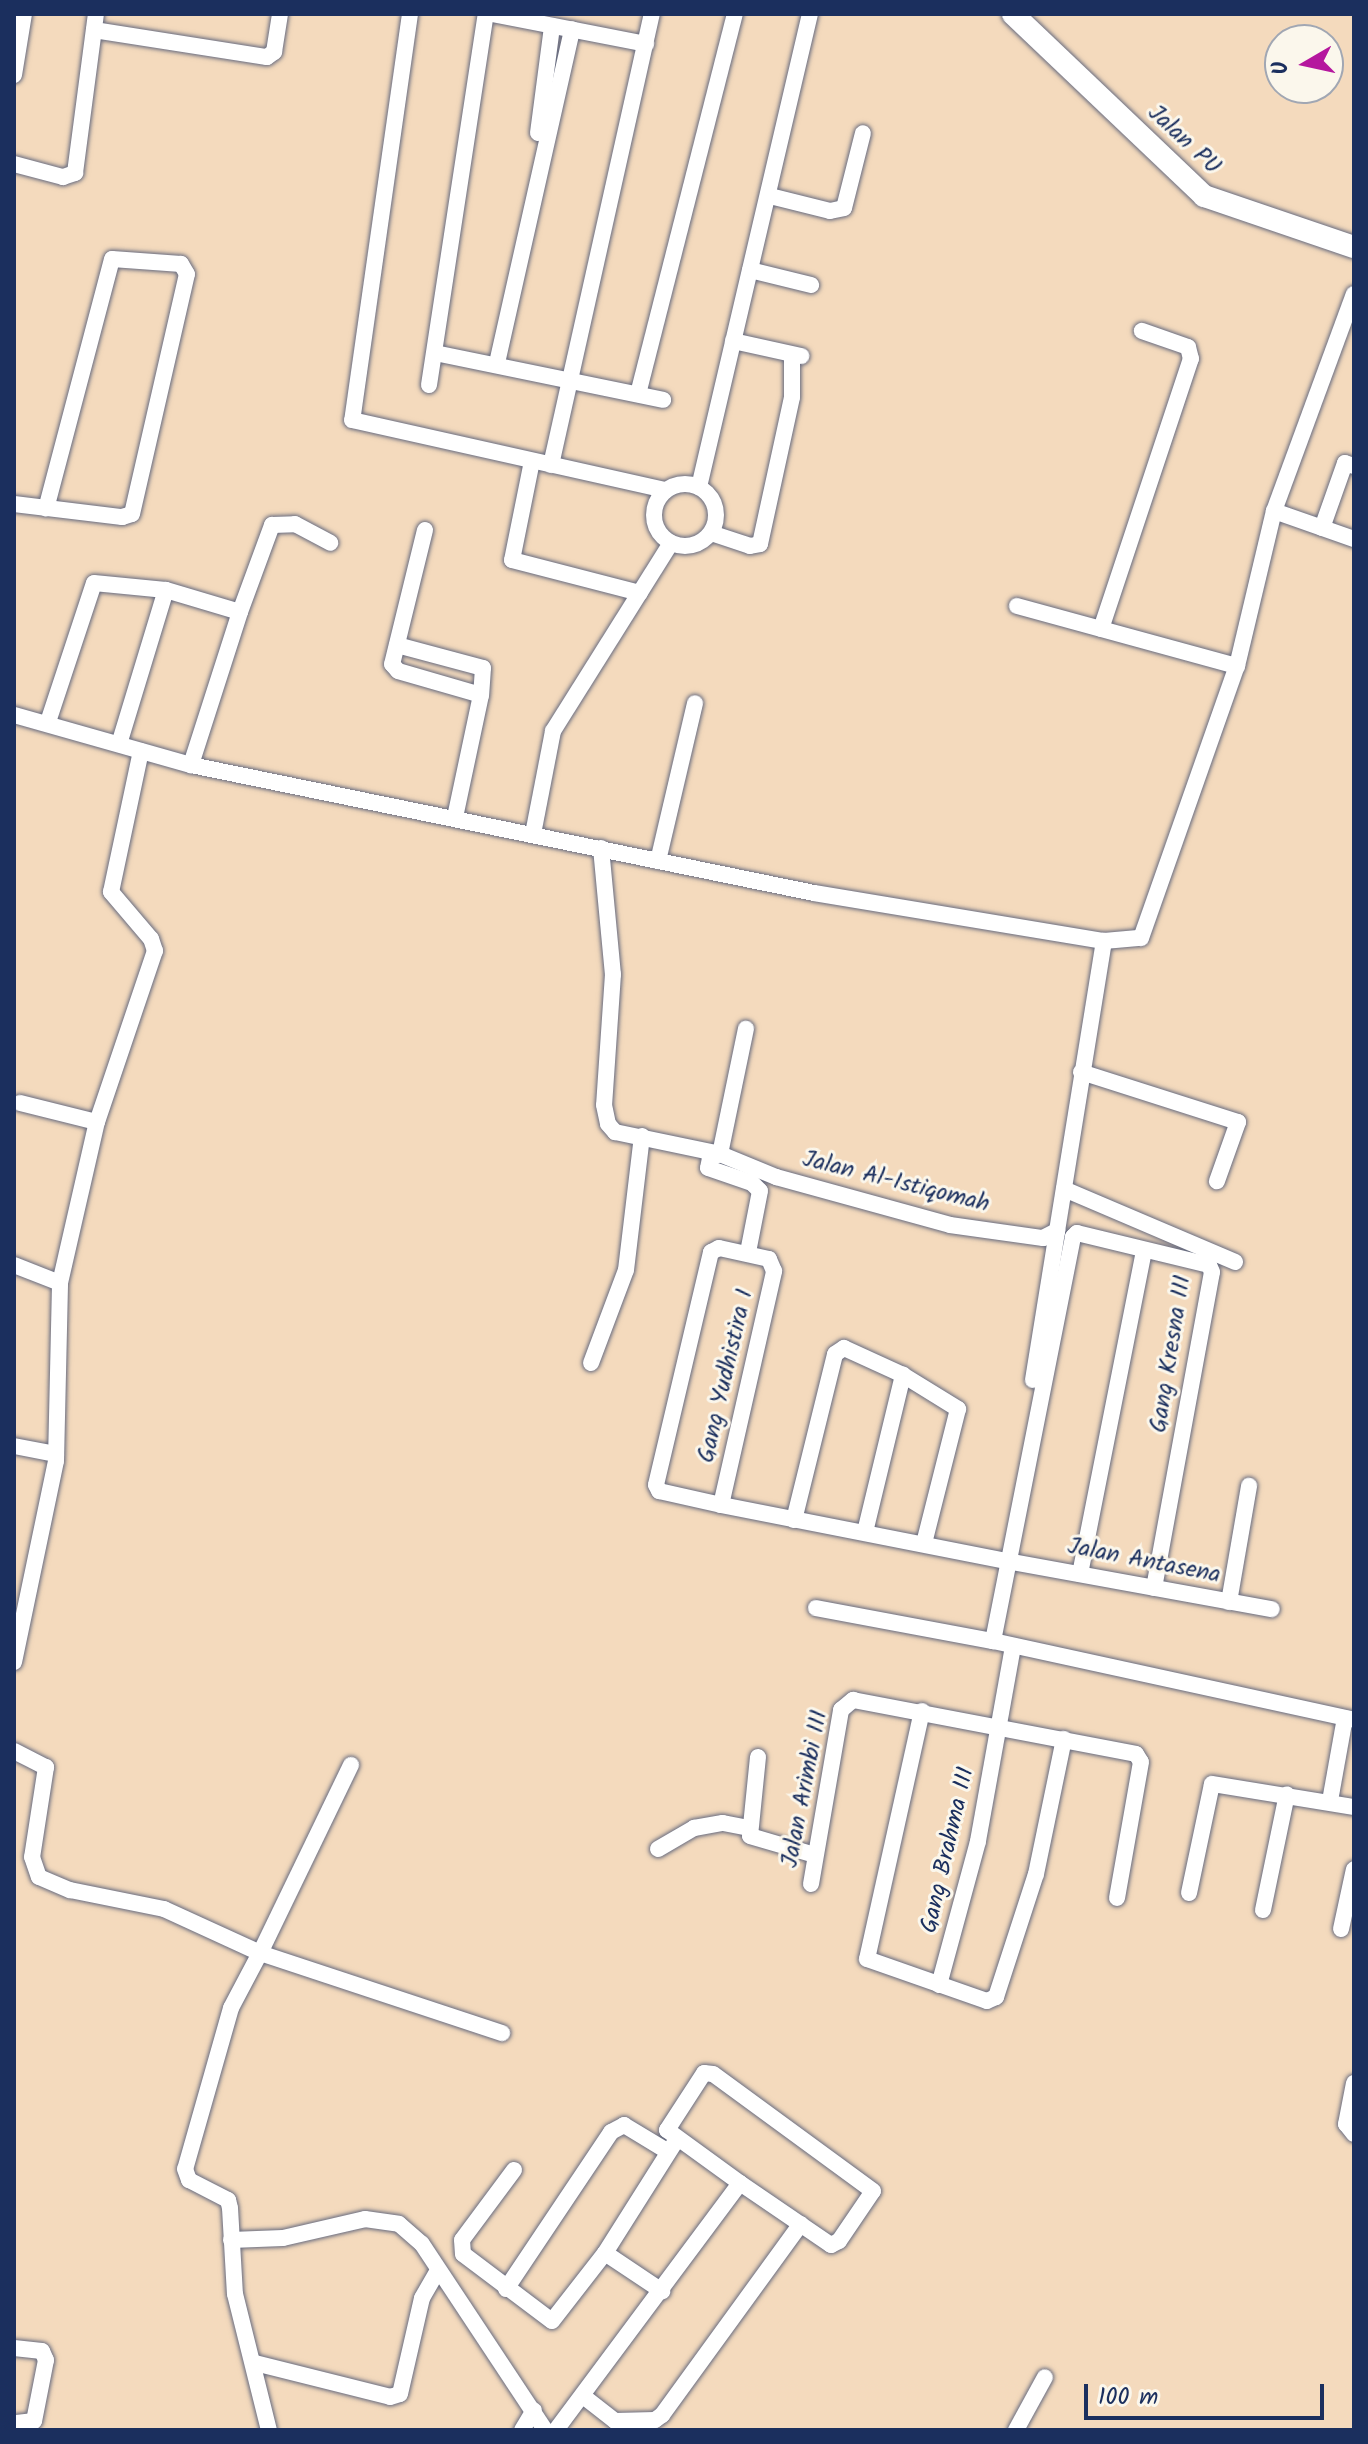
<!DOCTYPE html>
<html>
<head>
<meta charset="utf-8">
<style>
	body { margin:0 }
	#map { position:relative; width:1368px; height:2444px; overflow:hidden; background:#f4dabd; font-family:Kalam,sans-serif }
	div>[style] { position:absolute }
	.roads { filter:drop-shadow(0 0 2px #676b7f) drop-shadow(0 0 2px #676b7f) }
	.street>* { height:16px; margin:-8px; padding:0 8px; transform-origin:8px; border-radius:8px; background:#fff }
	.street>.ring { margin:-8px; padding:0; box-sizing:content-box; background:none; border:16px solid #fff; border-radius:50% }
	.secondary>* { height:22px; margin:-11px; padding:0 11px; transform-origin:11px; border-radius:11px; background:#fff }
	span { translate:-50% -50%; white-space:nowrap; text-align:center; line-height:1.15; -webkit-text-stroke:6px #fbf7ec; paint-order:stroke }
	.street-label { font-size:24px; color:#1b2f5e }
	.frame { position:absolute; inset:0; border:16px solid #1b2f5e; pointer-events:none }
	.north { position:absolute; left:1264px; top:24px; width:80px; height:80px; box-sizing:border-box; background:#fbf7ec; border:2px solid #a1a7b3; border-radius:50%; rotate:261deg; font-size:22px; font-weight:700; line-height:32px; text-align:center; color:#1b2f5e }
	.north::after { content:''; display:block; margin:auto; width:28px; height:36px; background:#b5179e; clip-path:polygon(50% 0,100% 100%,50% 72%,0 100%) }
	.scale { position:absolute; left:1084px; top:2384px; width:240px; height:36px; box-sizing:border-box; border:4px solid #1b2f5e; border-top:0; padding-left:10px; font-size:24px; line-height:28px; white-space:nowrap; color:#1b2f5e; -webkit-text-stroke:6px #fbf7ec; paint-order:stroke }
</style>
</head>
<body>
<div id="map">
	<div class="roads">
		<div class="street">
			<div style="left:410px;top:14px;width:410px;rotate:98.1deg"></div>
			<div style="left:352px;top:420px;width:322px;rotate:12.6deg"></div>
			<div style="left:492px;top:14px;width:157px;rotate:11deg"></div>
			<div style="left:94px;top:30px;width:175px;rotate:8.9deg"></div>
			<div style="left:267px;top:57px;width:9px;rotate:-36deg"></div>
			<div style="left:274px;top:52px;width:38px;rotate:-81deg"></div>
			<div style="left:14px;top:75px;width:62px;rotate:-80.7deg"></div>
			<div style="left:538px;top:133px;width:108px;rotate:-82.5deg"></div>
			<div style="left:14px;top:164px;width:51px;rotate:14.9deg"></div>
			<div style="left:63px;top:177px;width:13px;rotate:-18deg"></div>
			<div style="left:75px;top:173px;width:160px;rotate:-82.5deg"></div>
			<div style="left:770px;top:196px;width:62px;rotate:14deg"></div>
			<div style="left:830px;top:211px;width:14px;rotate:-12deg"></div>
			<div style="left:844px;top:208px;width:77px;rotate:-75.8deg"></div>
			<div style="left:750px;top:270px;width:63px;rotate:13.8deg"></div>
			<div style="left:733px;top:341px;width:70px;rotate:12.4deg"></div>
			<div style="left:435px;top:353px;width:233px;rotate:11.6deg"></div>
			<div style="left:497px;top:363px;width:342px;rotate:-77.3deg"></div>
			<div style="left:429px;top:385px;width:375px;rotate:-81.3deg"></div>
			<div style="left:638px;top:394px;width:392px;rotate:-75.7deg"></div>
			<div style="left:532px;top:461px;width:101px;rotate:101.4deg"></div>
			<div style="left:512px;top:560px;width:132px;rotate:14.5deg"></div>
			<div style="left:551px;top:465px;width:462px;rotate:-77.4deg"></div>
			<div class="ring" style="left:654px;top:484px;width:46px;height:46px"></div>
			<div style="left:699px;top:487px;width:486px;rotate:-76.8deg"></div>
			<div style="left:14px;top:504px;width:109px;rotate:6.9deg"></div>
			<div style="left:122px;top:517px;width:10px;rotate:-17deg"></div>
			<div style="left:132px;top:514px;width:246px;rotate:-77.1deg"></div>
			<div style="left:187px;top:274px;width:12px;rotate:-121deg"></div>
			<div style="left:181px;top:264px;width:69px;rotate:-175.9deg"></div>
			<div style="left:112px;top:259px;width:258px;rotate:104.8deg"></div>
			<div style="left:1274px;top:511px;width:85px;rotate:19.3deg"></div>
			<div style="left:1322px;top:528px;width:69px;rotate:-70.5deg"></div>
			<div style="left:1345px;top:463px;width:9px;rotate:18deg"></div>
			<div style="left:425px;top:530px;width:138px;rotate:103.8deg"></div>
			<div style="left:392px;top:664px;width:9px;rotate:49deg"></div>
			<div style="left:398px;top:671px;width:86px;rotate:16.1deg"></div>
			<div style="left:481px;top:695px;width:125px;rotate:102deg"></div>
			<div style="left:711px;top:533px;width:41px;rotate:18.4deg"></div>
			<div style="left:750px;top:546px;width:10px;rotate:-11deg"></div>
			<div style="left:760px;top:544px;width:150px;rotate:-77.7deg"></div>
			<div style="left:792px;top:397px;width:42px;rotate:-90deg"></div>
			<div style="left:1017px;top:606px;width:228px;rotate:15.3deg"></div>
			<div style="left:240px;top:612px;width:93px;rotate:-69.8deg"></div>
			<div style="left:272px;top:525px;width:23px;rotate:-2deg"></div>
			<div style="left:295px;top:524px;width:40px;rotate:28deg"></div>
			<div style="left:1101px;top:629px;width:285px;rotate:-71.6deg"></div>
			<div style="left:1191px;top:359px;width:12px;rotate:-104deg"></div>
			<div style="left:1188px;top:347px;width:49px;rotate:-160.8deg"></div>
			<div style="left:397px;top:645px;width:89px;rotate:15deg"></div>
			<div style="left:483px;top:668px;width:27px;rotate:94deg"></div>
			<div style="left:14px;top:715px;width:184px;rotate:15.8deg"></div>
			<div style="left:191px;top:765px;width:636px;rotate:11.61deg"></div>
			<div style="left:814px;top:893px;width:294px;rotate:9.4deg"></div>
			<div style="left:1104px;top:941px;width:37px;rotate:-5deg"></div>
			<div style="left:1141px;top:938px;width:288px;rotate:-70.6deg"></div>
			<div style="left:1237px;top:666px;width:159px;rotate:-76.6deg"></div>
			<div style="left:1274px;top:511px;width:231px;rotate:-69.8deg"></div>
			<div style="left:48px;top:722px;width:146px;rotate:-71.7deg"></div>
			<div style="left:94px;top:583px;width:72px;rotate:5.6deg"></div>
			<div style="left:166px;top:590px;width:77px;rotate:16.6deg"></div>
			<div style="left:240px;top:612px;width:161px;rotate:107.8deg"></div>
			<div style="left:120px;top:741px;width:158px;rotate:-73.1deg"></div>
			<div style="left:533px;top:834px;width:105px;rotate:-79deg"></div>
			<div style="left:553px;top:731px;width:222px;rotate:-57.9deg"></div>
			<div style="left:601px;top:848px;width:127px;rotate:84.6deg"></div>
			<div style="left:613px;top:974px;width:131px;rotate:93.9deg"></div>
			<div style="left:604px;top:1105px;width:19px;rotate:78deg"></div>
			<div style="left:608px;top:1124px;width:11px;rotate:49deg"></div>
			<div style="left:615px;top:1132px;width:107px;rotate:11.8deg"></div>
			<div style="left:720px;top:1154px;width:61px;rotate:22.3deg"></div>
			<div style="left:776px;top:1177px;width:180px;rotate:15.4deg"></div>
			<div style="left:950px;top:1225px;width:94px;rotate:8deg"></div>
			<div style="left:1043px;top:1238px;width:16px;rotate:-27deg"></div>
			<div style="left:1057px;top:1231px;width:294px;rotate:-80.8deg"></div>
			<div style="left:658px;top:861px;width:162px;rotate:-76.8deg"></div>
			<div style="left:1081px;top:1072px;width:165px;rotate:17.7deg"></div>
			<div style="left:1238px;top:1122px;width:63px;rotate:109.6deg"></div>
			<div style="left:20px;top:1103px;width:79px;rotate:13.9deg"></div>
			<div style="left:720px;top:1154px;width:11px;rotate:158deg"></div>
			<div style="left:710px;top:1158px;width:10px;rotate:101deg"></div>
			<div style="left:708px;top:1168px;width:46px;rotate:18.8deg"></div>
			<div style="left:752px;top:1183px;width:11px;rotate:45deg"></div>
			<div style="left:760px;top:1191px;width:62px;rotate:101.1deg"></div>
			<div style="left:720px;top:1154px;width:128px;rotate:-78.3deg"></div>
			<div style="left:1064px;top:1189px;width:186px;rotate:23.1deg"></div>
			<div style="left:14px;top:1265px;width:49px;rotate:21.4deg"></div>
			<div style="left:591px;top:1363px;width:99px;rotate:-69.4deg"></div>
			<div style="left:626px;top:1270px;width:135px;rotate:-83.2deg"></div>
			<div style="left:1033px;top:1380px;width:151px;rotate:-80.8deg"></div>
			<div style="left:14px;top:1446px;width:43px;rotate:10.8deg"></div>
			<div style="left:721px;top:1505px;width:240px;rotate:-77.2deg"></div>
			<div style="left:774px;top:1271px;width:13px;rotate:-113deg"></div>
			<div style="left:769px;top:1259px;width:51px;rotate:-167.6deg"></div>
			<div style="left:719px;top:1248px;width:9px;rotate:153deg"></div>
			<div style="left:711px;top:1252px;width:239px;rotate:103.3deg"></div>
			<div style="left:656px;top:1485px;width:7px;rotate:63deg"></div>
			<div style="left:659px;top:1491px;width:64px;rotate:12.7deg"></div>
			<div style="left:721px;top:1505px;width:291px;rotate:11.1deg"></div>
			<div style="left:1007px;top:1561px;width:269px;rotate:10.3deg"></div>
			<div style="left:794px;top:1520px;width:171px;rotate:-76.1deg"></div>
			<div style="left:835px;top:1354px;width:11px;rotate:-34deg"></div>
			<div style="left:844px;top:1348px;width:65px;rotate:24.6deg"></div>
			<div style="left:903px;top:1375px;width:65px;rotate:31.7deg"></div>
			<div style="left:958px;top:1409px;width:138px;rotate:104.2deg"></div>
			<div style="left:865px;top:1532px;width:162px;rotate:-76.4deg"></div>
			<div style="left:1080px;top:1574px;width:328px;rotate:-78.8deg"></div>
			<div style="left:1154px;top:1588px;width:321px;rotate:-79.6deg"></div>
			<div style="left:1212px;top:1272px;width:8px;rotate:-113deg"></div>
			<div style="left:1209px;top:1265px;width:136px;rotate:-166.4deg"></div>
			<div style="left:1077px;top:1233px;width:6px;rotate:135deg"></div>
			<div style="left:1073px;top:1237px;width:412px;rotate:101.2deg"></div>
			<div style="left:993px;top:1641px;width:370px;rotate:12.3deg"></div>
			<div style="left:1229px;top:1602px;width:118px;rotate:-80.2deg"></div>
			<div style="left:816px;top:1608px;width:180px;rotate:10.6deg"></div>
			<div style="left:14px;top:1662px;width:205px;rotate:-78.2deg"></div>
			<div style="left:56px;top:1461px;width:178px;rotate:-88.7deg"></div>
			<div style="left:60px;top:1283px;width:165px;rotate:-77.1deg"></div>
			<div style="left:97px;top:1122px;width:181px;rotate:-71.3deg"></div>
			<div style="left:155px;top:951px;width:13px;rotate:-108deg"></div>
			<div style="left:151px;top:939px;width:62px;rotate:-130.4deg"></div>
			<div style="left:111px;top:892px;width:144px;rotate:-78deg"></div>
			<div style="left:922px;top:1711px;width:254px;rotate:102.5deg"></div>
			<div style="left:867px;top:1959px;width:127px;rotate:19.3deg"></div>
			<div style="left:987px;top:2001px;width:10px;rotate:-24deg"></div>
			<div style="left:996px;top:1997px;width:129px;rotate:-72deg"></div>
			<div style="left:1036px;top:1874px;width:138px;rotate:-78.3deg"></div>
			<div style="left:14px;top:1751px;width:36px;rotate:27deg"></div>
			<div style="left:46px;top:1767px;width:91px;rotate:98.8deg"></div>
			<div style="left:32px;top:1857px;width:21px;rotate:71deg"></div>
			<div style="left:39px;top:1877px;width:34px;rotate:23deg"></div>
			<div style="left:70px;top:1890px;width:96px;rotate:11.4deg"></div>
			<div style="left:164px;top:1909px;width:106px;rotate:24.6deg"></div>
			<div style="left:260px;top:1953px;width:62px;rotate:117.8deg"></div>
			<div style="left:231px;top:2008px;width:167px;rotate:105.9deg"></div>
			<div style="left:185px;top:2169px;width:12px;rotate:70deg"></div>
			<div style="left:189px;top:2180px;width:44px;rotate:27.1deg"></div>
			<div style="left:228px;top:2200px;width:8px;rotate:76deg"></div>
			<div style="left:230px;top:2208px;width:86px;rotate:86.7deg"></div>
			<div style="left:235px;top:2294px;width:140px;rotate:76deg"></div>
			<div style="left:758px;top:1757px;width:79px;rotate:95.8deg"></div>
			<div style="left:750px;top:1836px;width:68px;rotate:16.3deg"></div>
			<div style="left:351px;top:1765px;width:209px;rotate:115.8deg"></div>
			<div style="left:260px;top:1953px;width:255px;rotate:18.3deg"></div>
			<div style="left:1330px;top:1801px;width:84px;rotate:-79.8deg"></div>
			<div style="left:658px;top:1849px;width:42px;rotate:-30.3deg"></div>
			<div style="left:694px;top:1828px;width:29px;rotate:-10deg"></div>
			<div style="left:723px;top:1823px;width:25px;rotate:11deg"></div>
			<div style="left:811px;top:1884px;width:177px;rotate:-80.2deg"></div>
			<div style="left:841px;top:1710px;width:16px;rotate:-40deg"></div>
			<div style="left:853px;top:1700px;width:288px;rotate:10.8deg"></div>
			<div style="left:1136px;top:1754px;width:9px;rotate:58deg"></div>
			<div style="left:1141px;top:1762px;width:138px;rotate:100deg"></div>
			<div style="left:1189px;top:1893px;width:111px;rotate:-78.1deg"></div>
			<div style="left:1212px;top:1784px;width:144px;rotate:9.2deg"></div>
			<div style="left:1263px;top:1910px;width:118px;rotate:-78.3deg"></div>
			<div style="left:1341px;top:1929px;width:61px;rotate:-77.8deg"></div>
			<div style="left:939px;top:1985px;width:149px;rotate:-74.8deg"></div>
			<div style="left:978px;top:1841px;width:198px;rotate:-79.8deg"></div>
			<div style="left:1354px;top:2083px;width:42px;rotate:101deg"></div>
			<div style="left:1346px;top:2124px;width:13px;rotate:51deg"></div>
			<div style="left:514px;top:2170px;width:87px;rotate:126.6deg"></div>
			<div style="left:462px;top:2240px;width:14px;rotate:86deg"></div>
			<div style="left:463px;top:2254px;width:111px;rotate:37deg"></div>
			<div style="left:552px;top:2321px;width:86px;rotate:-52.1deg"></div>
			<div style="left:605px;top:2253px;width:135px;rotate:-57.7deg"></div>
			<div style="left:231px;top:2240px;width:52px;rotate:-2.2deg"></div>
			<div style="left:283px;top:2238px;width:84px;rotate:-13deg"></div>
			<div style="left:365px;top:2219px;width:34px;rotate:8deg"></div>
			<div style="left:399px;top:2224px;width:30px;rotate:41deg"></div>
			<div style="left:422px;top:2244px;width:223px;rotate:56.5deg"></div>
			<div style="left:605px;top:2253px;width:69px;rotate:33.7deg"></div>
			<div style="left:506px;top:2289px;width:189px;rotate:-56.2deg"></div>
			<div style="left:611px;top:2132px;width:15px;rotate:-28deg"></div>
			<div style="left:624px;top:2125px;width:50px;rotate:31.2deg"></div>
			<div style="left:14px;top:2348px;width:28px;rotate:6deg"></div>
			<div style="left:42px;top:2351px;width:10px;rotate:66deg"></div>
			<div style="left:46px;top:2360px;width:62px;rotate:101.1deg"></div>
			<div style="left:34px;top:2421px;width:20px;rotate:174deg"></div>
			<div style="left:255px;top:2363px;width:139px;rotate:14.1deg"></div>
			<div style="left:390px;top:2397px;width:10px;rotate:-17deg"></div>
			<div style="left:400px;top:2394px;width:98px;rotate:-77.1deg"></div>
			<div style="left:422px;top:2298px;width:30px;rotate:-60deg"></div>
			<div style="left:583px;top:2396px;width:41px;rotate:38deg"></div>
			<div style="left:615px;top:2421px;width:40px;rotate:-1.4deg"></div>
			<div style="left:655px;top:2420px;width:9px;rotate:-36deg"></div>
			<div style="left:662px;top:2415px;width:236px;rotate:-54deg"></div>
			<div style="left:522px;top:2430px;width:23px;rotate:-59deg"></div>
			<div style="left:556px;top:2430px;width:308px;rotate:-53.3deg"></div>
			<div style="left:740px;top:2183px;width:110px;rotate:34.3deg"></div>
			<div style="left:831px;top:2245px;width:9px;rotate:-27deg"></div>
			<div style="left:839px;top:2241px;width:60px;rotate:-55.8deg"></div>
			<div style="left:873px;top:2191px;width:198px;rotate:-143.8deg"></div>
			<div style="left:713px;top:2074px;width:9px;rotate:-174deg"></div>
			<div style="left:704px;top:2073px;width:68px;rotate:123deg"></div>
			<div style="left:667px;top:2130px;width:90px;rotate:36deg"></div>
			<div style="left:1016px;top:2430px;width:60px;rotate:-61.3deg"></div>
		</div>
		<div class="secondary">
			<div style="left:1013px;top:14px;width:264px;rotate:43.6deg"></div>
			<div style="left:1204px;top:196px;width:158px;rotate:18.8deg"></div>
		</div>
	</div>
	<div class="street-label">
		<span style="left:1184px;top:140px;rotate:43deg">Jalan PU</span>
		<span style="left:896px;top:1182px;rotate:14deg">Jalan Al-Istiqomah</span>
		<span style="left:1171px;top:1354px;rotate:-81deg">Gang Kresna III</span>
		<span style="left:726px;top:1376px;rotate:-77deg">Gang Yudhistira I</span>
		<span style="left:1144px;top:1561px;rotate:11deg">Jalan Antasena</span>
		<span style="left:805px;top:1789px;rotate:-79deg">Jalan Arimbi III</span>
		<span style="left:948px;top:1850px;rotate:-77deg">Gang Brahma III</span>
	</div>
	<div class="frame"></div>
	<div class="north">U</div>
	<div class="scale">100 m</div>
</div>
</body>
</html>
